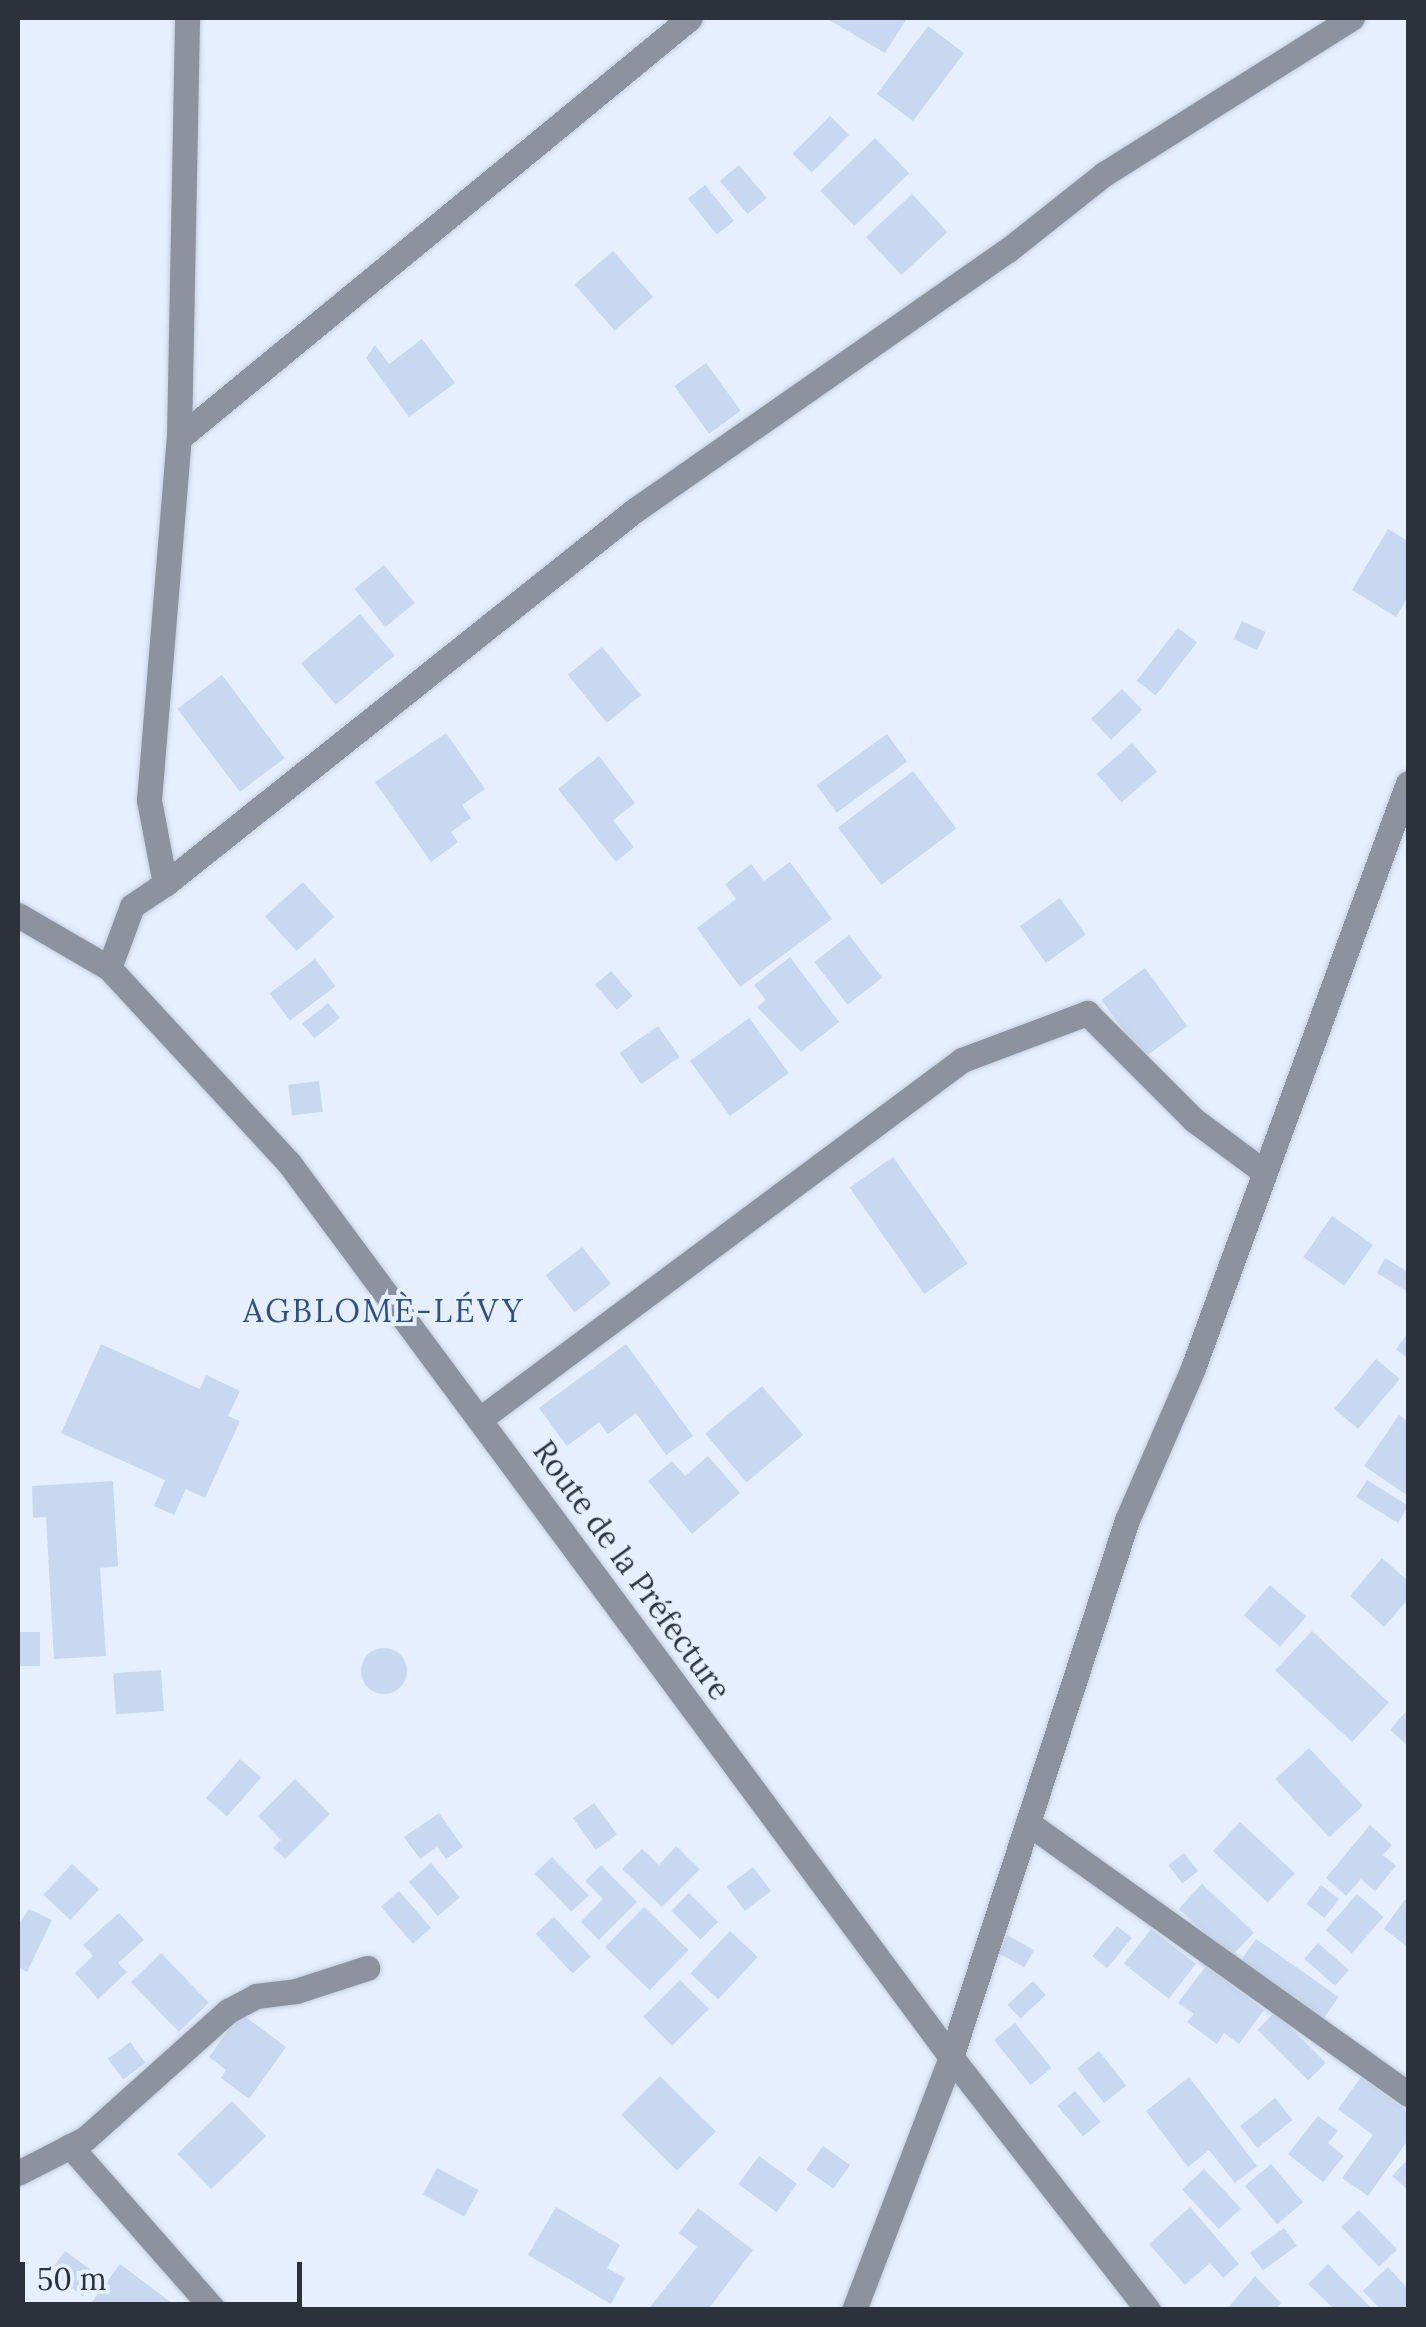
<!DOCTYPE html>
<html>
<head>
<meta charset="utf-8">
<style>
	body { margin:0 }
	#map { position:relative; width:1426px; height:2327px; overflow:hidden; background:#e5efff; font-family:Lora,serif }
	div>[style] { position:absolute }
	.building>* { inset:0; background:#c8d8f1; transform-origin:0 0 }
	.round { border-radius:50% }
	.roads { filter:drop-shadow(0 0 2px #c4cddc) drop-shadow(0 0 2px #c4cddc) }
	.minor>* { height:25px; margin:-12.5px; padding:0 12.5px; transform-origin:12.5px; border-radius:12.5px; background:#8c939e }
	span { translate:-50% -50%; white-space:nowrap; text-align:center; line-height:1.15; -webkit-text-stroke:8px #e5efff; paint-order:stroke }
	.street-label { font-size:30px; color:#2c323c }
	.neighbourhood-label { font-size:32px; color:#2e5087; letter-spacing:2.5px }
	.frame { position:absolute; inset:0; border:20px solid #2c323c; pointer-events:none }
	.scale { position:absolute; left:20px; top:2262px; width:282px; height:45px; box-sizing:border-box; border:5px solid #2c323c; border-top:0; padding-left:12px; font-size:30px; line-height:35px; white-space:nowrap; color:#2c323c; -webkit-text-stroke:8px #e5efff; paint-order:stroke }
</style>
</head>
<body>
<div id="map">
	<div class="building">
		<div style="clip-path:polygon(826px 18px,907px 18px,885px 53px)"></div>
		<div style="left:928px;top:26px;width:45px;height:85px;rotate:37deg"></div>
		<div style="left:830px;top:116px;width:27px;height:53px;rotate:45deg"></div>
		<div style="left:875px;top:138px;width:49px;height:76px;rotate:46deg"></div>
		<div style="left:739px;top:165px;width:43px;height:25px;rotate:50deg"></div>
		<div style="left:705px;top:185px;width:46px;height:22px;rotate:51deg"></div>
		<div style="left:912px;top:194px;width:52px;height:63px;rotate:47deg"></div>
		<div style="left:613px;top:251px;width:61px;height:51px;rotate:49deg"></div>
		<div style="clip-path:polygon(422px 339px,455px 383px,409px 417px,366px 358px,375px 345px,389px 364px)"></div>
		<div style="left:706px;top:363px;width:59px;height:39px;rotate:54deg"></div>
		<div style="clip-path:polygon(1388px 529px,1408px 541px,1408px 597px,1396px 617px,1352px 590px)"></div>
		<div style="left:384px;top:565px;width:49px;height:38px;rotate:51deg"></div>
		<div style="left:360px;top:614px;width:54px;height:77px;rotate:50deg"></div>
		<div style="left:1242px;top:621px;width:26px;height:20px;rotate:25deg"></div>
		<div style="left:1178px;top:628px;width:24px;height:67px;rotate:38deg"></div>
		<div style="left:602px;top:647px;width:62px;height:44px;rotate:51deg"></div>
		<div style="left:222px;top:675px;width:104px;height:56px;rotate:53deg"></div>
		<div style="left:1122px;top:689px;width:29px;height:43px;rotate:46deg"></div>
		<div style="clip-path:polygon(446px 733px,485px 789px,462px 805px,471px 818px,451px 832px,458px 842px,431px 862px,375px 782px)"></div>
		<div style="left:887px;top:734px;width:34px;height:87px;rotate:54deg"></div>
		<div style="left:1132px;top:743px;width:38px;height:47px;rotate:49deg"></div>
		<div style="clip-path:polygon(599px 756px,635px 803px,613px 820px,634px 847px,616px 862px,558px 789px)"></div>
		<div style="left:913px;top:771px;width:72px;height:94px;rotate:53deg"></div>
		<div style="clip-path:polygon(790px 862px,832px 919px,740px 987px,697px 928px,736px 899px,725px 884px,751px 864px,764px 881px)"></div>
		<div style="left:303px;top:882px;width:47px;height:51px;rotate:48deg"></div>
		<div style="left:1060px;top:898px;width:45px;height:49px;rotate:55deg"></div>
		<div style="left:849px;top:935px;width:54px;height:44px;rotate:52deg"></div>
		<div style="clip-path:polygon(790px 957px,839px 1022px,801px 1052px,757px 1007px,766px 1000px,754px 985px)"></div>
		<div style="left:315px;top:959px;width:34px;height:57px;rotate:53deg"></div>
		<div style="left:1145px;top:968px;width:72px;height:54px;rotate:54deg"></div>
		<div style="left:611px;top:971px;width:33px;height:21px;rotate:49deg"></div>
		<div style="left:328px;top:1003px;width:19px;height:33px;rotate:51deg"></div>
		<div style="left:749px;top:1018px;width:68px;height:73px;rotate:54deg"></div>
		<div style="left:658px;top:1026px;width:38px;height:47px;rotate:55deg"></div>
		<div style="left:319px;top:1081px;width:31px;height:31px;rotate:83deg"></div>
		<div style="left:893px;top:1157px;width:130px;height:53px;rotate:55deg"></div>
		<div style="left:1332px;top:1216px;width:50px;height:50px;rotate:35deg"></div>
		<div style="left:582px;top:1247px;width:47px;height:46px;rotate:52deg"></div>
		<div style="clip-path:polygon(1385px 1258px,1408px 1272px,1408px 1292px,1377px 1273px)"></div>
		<div style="clip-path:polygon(1408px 1333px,1408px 1359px,1396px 1349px)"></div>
		<div style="clip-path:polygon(101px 1344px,200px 1389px,206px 1375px,240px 1391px,228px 1416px,240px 1421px,205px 1498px,186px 1489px,174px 1515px,154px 1506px,165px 1480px,61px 1433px)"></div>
		<div style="clip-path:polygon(626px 1344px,693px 1436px,666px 1455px,636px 1413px,608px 1434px,599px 1422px,567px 1446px,539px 1408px)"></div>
		<div style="left:1376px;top:1359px;width:31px;height:65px;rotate:40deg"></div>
		<div style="left:762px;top:1386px;width:64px;height:74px;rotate:50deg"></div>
		<div style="clip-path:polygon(1399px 1415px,1408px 1421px,1408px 1496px,1364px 1466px)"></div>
		<div style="clip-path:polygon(708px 1456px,740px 1493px,692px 1534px,648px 1481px,672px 1461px,685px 1476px)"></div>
		<div style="left:1367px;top:1480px;width:49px;height:20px;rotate:32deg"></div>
		<div style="clip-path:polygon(113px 1481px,118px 1566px,100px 1568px,106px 1656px,54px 1659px,46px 1517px,33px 1518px,32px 1486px)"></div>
		<div style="clip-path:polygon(1382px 1558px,1408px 1581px,1408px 1599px,1384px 1627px,1350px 1596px)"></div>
		<div style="left:1270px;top:1585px;width:48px;height:40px;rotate:41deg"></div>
		<div style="left:1312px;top:1631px;width:105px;height:54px;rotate:43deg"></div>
		<div style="left:40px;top:1632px;width:34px;height:22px;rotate:90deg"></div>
		<div class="round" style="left:361px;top:1648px;width:46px;height:46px"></div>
		<div style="left:161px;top:1670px;width:41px;height:48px;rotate:86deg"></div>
		<div style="clip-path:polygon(1408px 1709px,1408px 1746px,1390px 1730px)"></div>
		<div style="left:1309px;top:1748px;width:79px;height:46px;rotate:47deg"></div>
		<div style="left:240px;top:1759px;width:28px;height:52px;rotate:41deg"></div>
		<div style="clip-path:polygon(295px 1779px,330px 1814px,285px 1859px,273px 1848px,281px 1840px,258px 1816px)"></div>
		<div style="left:594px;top:1803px;width:39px;height:26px;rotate:54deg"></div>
		<div style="clip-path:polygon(439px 1813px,463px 1847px,446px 1859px,437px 1847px,420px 1859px,404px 1837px)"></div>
		<div style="left:1240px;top:1822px;width:75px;height:40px;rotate:43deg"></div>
		<div style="clip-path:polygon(1370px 1825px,1392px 1845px,1383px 1855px,1396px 1866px,1375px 1891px,1361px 1879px,1346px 1896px,1326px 1878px)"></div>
		<div style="clip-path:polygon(676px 1846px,700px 1869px,662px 1907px,622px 1869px,642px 1849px,659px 1865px)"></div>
		<div style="left:1184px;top:1853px;width:23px;height:20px;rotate:52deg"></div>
		<div style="left:552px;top:1857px;width:53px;height:24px;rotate:46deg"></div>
		<div style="left:431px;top:1863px;width:45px;height:29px;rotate:50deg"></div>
		<div style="left:72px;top:1864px;width:37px;height:42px;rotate:43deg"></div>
		<div style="clip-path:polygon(601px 1865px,637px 1902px,599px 1940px,581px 1922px,603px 1899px,585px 1881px)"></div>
		<div style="left:753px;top:1867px;width:30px;height:33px;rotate:53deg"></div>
		<div style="left:1202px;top:1884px;width:71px;height:34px;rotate:43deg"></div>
		<div style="left:1321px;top:1885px;width:23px;height:24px;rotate:38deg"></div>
		<div style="left:399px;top:1891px;width:49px;height:24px;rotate:49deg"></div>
		<div style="left:689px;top:1893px;width:41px;height:25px;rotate:45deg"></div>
		<div style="left:1357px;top:1894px;width:35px;height:48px;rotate:41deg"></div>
		<div style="clip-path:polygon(1405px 1899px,1408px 1902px,1408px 1947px,1384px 1929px)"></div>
		<div style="left:644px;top:1907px;width:62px;height:56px;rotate:44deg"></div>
		<div style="clip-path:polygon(29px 1909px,52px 1920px,27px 1972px,18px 1967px,18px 1925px)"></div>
		<div style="clip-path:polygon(119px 1913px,144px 1940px,118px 1963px,127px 1972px,98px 1999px,75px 1973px,93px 1956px,83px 1945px)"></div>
		<div style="left:554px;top:1917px;width:54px;height:25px;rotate:47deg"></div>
		<div style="left:1117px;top:1926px;width:19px;height:39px;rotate:39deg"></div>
		<div style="left:1151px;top:1929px;width:57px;height:44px;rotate:38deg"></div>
		<div style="left:730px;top:1931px;width:38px;height:58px;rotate:43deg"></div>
		<div style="left:1007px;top:1935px;width:31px;height:20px;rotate:29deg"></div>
		<div style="left:1256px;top:1939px;width:101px;height:26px;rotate:35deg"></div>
		<div style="left:1318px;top:1943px;width:41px;height:21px;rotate:41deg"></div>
		<div style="left:161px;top:1953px;width:69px;height:42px;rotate:46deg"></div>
		<div style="clip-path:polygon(1206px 1966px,1264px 2010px,1239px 2044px,1224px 2033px,1217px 2044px,1187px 2022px,1194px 2014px,1178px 2003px)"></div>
		<div style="left:680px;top:1980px;width:41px;height:52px;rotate:45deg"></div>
		<div style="left:1033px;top:1981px;width:19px;height:35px;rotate:47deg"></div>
		<div style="left:1275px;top:2012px;width:72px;height:25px;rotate:45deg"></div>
		<div style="clip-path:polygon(240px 2013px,286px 2047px,249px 2099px,221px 2078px,226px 2070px,209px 2057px)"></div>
		<div style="left:1015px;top:2023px;width:58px;height:27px;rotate:51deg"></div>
		<div style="left:130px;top:2042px;width:26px;height:28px;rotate:53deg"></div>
		<div style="left:1099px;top:2051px;width:44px;height:28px;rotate:52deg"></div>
		<div style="left:660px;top:2076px;width:79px;height:55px;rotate:45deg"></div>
		<div style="clip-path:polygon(1189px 2077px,1257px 2166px,1235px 2183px,1209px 2150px,1188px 2167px,1146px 2111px)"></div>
		<div style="clip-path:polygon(1361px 2077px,1408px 2112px,1408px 2140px,1368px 2196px,1342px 2178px,1373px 2135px,1338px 2109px)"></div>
		<div style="left:1075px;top:2091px;width:40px;height:23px;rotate:50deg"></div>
		<div style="left:1275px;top:2098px;width:28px;height:45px;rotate:51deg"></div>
		<div style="left:232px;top:2101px;width:49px;height:76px;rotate:46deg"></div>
		<div style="clip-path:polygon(1318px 2116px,1338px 2131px,1328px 2143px,1344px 2156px,1323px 2182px,1288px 2154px)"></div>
		<div style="left:823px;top:2146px;width:33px;height:29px;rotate:35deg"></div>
		<div style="left:759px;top:2156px;width:47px;height:35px;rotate:36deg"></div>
		<div style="clip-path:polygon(1405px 2162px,1408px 2165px,1408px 2190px,1392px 2176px)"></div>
		<div style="left:1271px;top:2164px;width:50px;height:34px;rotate:50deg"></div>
		<div style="left:437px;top:2168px;width:47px;height:30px;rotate:28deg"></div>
		<div style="left:1204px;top:2169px;width:54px;height:30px;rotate:47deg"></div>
		<div style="clip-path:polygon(556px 2207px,620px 2245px,607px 2268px,625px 2278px,611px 2304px,528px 2255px)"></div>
		<div style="clip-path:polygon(1190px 2207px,1239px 2264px,1223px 2278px,1210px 2263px,1185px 2285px,1149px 2244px)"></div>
		<div style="clip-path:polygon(698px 2208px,753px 2250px,708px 2310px,648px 2310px,697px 2247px,679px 2233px)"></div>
		<div style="left:1359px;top:2210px;width:55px;height:25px;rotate:46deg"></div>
		<div style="left:1284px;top:2228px;width:22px;height:42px;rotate:54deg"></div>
		<div style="left:65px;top:2251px;width:41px;height:26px;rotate:36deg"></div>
		<div style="clip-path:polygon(120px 2264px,181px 2310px,99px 2310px,91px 2303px)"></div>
		<div style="clip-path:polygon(1328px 2264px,1373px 2310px,1335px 2310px,1308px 2284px)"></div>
		<div style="clip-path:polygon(1388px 2267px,1408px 2289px,1408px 2310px,1381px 2310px,1363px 2291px)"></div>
		<div style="clip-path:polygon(1255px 2276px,1281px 2303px,1275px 2310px,1226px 2310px)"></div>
	</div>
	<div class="roads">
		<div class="minor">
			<div style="left:179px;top:438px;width:661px;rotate:-39.42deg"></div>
			<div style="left:165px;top:884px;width:601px;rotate:-38.51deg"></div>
			<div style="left:635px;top:510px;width:455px;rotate:-34.9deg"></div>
			<div style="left:1008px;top:250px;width:122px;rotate:-38.4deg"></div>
			<div style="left:1104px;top:174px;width:293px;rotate:-32.2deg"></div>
			<div style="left:18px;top:915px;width:105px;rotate:30.2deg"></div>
			<div style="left:109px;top:968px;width:265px;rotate:47.3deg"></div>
			<div style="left:289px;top:1163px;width:1112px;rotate:53.48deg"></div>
			<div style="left:951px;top:2057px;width:321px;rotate:52.1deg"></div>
			<div style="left:109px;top:968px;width:66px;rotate:-69.6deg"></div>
			<div style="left:132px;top:906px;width:40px;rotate:-34deg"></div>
			<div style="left:165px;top:884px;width:86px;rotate:-100.8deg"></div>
			<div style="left:149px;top:800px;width:363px;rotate:-85.3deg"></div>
			<div style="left:179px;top:438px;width:420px;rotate:-88.9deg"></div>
			<div style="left:480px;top:1419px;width:601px;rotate:-36.68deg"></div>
			<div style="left:962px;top:1060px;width:134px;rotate:-20.6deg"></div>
			<div style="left:1087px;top:1013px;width:151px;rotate:45deg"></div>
			<div style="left:1194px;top:1120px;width:87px;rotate:36.6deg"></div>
			<div style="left:1028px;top:1823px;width:467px;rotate:35.5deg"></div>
			<div style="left:70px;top:2146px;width:218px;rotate:48.7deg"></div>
			<div style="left:18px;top:2173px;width:76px;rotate:-27.2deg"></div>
			<div style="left:86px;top:2138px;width:191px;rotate:-41.8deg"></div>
			<div style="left:228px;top:2011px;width:32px;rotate:-28deg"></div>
			<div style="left:256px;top:1996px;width:40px;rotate:-7.1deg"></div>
			<div style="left:296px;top:1991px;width:75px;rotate:-17.9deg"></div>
			<div style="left:854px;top:2310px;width:271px;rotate:-69deg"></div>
			<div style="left:951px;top:2057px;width:565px;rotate:-71.85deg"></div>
			<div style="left:1127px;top:1520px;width:166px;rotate:-66.5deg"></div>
			<div style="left:1193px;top:1368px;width:623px;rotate:-69.82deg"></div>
		</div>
	</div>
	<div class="street-label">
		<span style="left:632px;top:1570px;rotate:54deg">Route de la Préfecture</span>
	</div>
	<div class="neighbourhood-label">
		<span style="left:384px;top:1311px">AGBLOMÈ-LÉVY</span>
	</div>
	<div class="frame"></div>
	<div class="scale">50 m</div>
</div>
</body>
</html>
